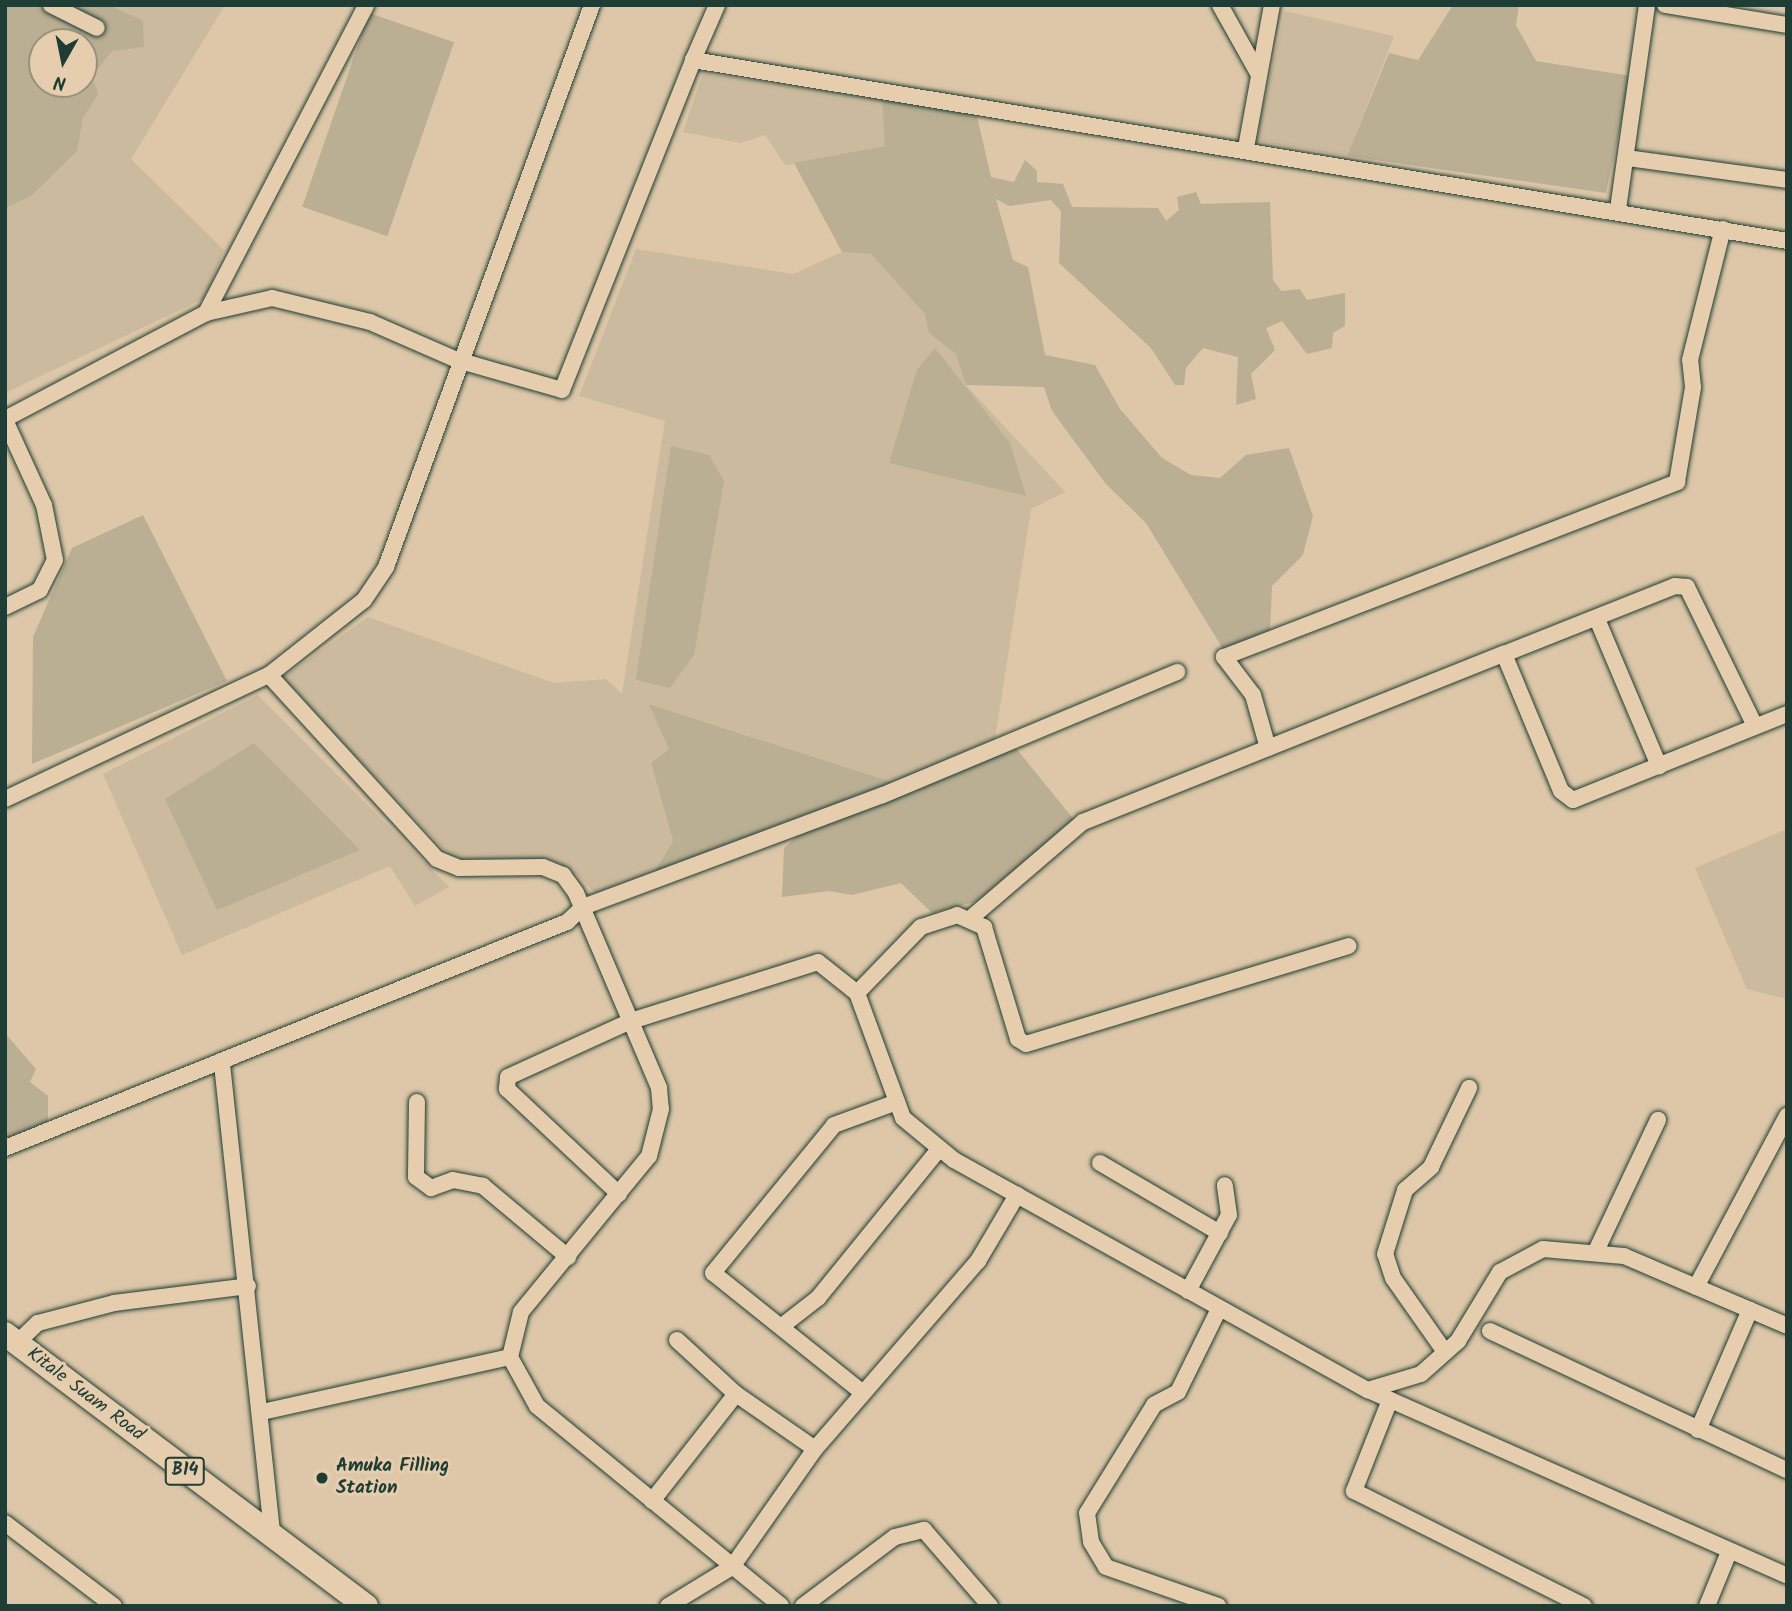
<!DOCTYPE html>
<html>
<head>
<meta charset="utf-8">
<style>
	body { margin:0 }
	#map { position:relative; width:1792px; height:1611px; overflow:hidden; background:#ddc7a8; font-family:Kalam,sans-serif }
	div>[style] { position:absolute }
	.built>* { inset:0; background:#cbba9d }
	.green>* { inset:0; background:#baae93; transform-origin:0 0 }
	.roads { filter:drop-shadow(0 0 2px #1f3d34) drop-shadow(0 0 2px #1f3d34) }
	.minor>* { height:16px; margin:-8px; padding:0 8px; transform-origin:8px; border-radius:8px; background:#e5cdad }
	.highway>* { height:24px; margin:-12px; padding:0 12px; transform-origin:12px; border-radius:12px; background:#e5cdad }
	.dots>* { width:19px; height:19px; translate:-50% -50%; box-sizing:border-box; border:4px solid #e5cdad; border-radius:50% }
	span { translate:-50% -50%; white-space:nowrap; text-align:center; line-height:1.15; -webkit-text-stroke:6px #e5cdad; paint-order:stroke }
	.shield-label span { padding:2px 5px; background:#e5cdad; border:2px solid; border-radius:5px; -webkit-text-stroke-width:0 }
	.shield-label { font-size:18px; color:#1f3d34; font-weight:700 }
	.street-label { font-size:19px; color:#1f3d34 }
	.poi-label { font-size:19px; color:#1f3d34; font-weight:700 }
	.left { translate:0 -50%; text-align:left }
	.frame { position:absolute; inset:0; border:7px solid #1f3d34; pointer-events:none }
	.north { position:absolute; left:28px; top:28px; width:70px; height:70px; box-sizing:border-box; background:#e5cdad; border:2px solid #96937d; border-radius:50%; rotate:189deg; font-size:19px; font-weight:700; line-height:28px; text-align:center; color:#1f3d34 }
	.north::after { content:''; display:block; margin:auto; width:24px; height:32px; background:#1f3d34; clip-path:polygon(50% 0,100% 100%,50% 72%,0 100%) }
</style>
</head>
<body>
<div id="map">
	<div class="built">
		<div style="clip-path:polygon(evenodd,5px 5px,225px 5px,131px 159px,224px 250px,205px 298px,5px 393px,5px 5px,42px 42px,84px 42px,84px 84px,42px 84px,42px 42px)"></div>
		<div style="clip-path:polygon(1285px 11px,1394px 36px,1347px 156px,1255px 141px)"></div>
		<div style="clip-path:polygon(703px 73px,882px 99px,886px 146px,785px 165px,765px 135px,741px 143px,683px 132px)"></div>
		<div style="clip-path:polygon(636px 249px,793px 274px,842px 252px,871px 254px,925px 314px,930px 333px,956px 354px,966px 385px,1065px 492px,1031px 509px,995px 738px,895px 783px,650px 704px,669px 749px,651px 763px,673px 841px,653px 874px,595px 893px,576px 873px,453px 859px,282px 678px,368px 617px,554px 683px,606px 679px,622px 694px,665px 421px,579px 396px)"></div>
		<div style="clip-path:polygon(258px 695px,449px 887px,415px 906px,390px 866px,182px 955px,103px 774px)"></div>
		<div style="clip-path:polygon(1787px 829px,1787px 999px,1747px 989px,1695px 868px)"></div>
	</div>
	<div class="green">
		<div style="clip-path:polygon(evenodd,5px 5px,109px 5px,143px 21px,144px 47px,112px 51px,92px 76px,98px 94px,83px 118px,77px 151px,31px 196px,5px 208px,5px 5px,42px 42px,84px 42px,84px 84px,42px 84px,42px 42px)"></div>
		<div style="clip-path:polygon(1453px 5px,1519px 5px,1516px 25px,1536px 61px,1631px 76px,1606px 193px,1347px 156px,1389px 53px,1418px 60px)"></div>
		<div style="left:369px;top:13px;width:90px;height:205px;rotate:19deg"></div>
		<div style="clip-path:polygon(882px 99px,976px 112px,991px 177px,1014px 182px,1025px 160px,1037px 171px,1037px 182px,1063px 184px,1072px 207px,1158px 208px,1166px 221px,1179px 210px,1177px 197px,1196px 192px,1201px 204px,1270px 202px,1273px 280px,1281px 291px,1300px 289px,1307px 300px,1345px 293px,1345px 326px,1333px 333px,1332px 348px,1307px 354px,1282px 321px,1266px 328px,1275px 350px,1251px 374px,1256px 399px,1236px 405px,1238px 357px,1203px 348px,1186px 368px,1184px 385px,1175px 385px,1151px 348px,1059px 263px,1061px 211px,1051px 200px,1009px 206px,996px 199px,1013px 260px,1028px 267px,1045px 355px,1095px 365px,1120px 409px,1162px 458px,1191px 475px,1220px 478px,1246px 455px,1289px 448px,1313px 516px,1303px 555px,1272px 586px,1270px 631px,1223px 649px,1146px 523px,1106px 484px,1052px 411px,1044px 387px,966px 385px,956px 354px,929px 333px,925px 314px,871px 254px,842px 252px,794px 163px,885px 146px)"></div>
		<div style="clip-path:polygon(935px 348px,1010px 443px,1026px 496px,889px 463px,917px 370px)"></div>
		<div style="clip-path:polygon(671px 446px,709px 455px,724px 481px,694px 655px,670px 688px,636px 680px)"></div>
		<div style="clip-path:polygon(143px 515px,227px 681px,32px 764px,33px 637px,72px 548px)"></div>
		<div style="clip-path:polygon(649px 704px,895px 783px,653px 874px,673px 841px,651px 763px,669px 749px)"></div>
		<div style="clip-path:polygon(254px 743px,360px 850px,217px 910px,165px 799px)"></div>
		<div style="clip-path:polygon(1015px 747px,1075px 821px,978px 901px,932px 913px,901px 883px,852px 895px,829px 891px,782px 897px,784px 848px,797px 836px)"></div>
		<div style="clip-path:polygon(5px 1033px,36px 1069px,30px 1082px,48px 1096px,48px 1121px,5px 1140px)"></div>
	</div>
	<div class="roads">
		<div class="minor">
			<div style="left:51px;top:5px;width:51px;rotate:26.6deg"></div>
			<div style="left:1220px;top:5px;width:78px;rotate:60.8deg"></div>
			<div style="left:1665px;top:5px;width:124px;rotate:9.3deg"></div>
			<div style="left:693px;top:60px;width:60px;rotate:-66.4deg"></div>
			<div style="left:1246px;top:148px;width:145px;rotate:-79.7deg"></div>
			<div style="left:1627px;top:158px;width:162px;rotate:7.8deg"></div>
			<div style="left:1618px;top:209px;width:206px;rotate:-81.9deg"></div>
			<div style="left:206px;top:313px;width:347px;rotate:-62.5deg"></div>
			<div style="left:5px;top:419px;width:227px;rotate:-27.8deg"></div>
			<div style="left:206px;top:313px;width:68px;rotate:-12.8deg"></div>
			<div style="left:272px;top:298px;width:101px;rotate:13.8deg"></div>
			<div style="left:370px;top:322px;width:95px;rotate:23.6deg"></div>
			<div style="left:457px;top:360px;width:109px;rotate:15.9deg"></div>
			<div style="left:562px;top:390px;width:355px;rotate:-68.3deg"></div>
			<div style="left:693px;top:60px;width:1109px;rotate:9.39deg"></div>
			<div style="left:5px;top:420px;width:94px;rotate:65.4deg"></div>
			<div style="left:44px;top:505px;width:56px;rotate:78.7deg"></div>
			<div style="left:55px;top:560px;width:34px;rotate:117deg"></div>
			<div style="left:40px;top:590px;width:39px;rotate:154deg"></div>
			<div style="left:1597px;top:619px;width:160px;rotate:67.1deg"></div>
			<div style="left:269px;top:675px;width:249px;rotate:47.6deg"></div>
			<div style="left:437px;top:859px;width:24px;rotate:22deg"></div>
			<div style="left:459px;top:868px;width:84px;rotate:-0.7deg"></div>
			<div style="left:543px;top:867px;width:22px;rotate:22deg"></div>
			<div style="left:563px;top:875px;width:22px;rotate:54deg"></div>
			<div style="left:576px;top:893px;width:212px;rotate:66.9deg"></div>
			<div style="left:659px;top:1088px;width:21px;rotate:85deg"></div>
			<div style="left:661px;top:1109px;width:49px;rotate:104.3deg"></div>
			<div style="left:649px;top:1156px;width:202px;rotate:129.4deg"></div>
			<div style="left:521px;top:1312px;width:46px;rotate:103.7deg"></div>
			<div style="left:510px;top:1357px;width:56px;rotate:61.1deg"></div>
			<div style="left:537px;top:1406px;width:315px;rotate:39.3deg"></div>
			<div style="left:1755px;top:726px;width:155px;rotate:-116.1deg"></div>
			<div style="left:1687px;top:587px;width:12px;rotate:-175deg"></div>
			<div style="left:1675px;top:586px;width:184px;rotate:158.3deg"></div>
			<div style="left:1504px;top:654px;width:148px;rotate:67.4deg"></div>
			<div style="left:1561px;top:791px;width:15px;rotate:37deg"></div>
			<div style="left:1573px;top:800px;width:231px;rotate:-21.9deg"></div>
			<div style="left:1268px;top:748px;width:55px;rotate:-105.8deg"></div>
			<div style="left:1253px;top:695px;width:48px;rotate:-127.3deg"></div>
			<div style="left:1224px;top:657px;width:486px;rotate:-21.1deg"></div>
			<div style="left:1677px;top:482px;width:96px;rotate:-80.4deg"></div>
			<div style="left:1693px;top:387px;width:27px;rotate:-96deg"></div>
			<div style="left:1690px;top:360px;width:135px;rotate:-75.9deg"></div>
			<div style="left:5px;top:799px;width:292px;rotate:-25.2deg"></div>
			<div style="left:269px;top:675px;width:121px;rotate:-38.3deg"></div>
			<div style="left:364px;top:600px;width:40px;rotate:-56deg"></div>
			<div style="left:386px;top:567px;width:599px;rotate:-69.87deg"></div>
			<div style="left:972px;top:917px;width:146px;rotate:-40.6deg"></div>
			<div style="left:1083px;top:822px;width:453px;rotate:-21.8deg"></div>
			<div style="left:857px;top:993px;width:92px;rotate:-45.9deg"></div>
			<div style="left:921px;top:927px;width:38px;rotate:-18deg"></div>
			<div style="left:957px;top:915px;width:30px;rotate:24deg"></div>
			<div style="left:984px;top:927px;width:117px;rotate:73.1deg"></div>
			<div style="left:1018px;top:1039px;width:9px;rotate:32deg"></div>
			<div style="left:1026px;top:1044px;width:337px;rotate:-16.9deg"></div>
			<div style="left:222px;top:1064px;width:478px;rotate:83.9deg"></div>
			<div style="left:417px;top:1102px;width:75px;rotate:90.8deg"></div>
			<div style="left:416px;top:1177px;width:19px;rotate:36deg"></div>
			<div style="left:431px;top:1188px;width:23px;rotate:-20deg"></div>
			<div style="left:453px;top:1180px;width:31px;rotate:11deg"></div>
			<div style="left:483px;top:1186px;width:111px;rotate:39.9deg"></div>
			<div style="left:5px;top:1148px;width:606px;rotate:-21.91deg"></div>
			<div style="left:567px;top:922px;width:22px;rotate:-43deg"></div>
			<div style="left:583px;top:907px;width:320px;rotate:-20.5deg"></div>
			<div style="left:883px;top:795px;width:319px;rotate:-22.7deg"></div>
			<div style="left:1100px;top:1163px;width:139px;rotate:30.3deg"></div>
			<div style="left:619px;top:1194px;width:154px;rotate:-136.8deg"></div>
			<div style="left:507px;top:1089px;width:12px;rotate:-85deg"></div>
			<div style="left:508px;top:1077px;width:135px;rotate:-24.5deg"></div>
			<div style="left:631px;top:1021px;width:196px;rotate:-17.5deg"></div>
			<div style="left:818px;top:962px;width:50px;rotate:38.5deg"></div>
			<div style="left:857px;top:993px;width:133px;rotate:69.8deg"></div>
			<div style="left:903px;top:1118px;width:66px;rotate:39.5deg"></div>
			<div style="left:954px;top:1160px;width:474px;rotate:29.1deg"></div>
			<div style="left:1368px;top:1390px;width:458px;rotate:23.9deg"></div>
			<div style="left:1597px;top:1249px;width:143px;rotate:-64.7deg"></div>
			<div style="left:1696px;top:1287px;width:194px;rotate:-62deg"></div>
			<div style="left:1188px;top:1291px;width:86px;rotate:-61.7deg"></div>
			<div style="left:1229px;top:1215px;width:30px;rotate:-98deg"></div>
			<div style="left:1218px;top:1311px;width:90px;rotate:116.3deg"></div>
			<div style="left:1178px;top:1392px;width:27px;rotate:152deg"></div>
			<div style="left:1154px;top:1405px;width:127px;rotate:121.8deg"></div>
			<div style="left:1087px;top:1513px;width:29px;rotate:82deg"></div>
			<div style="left:1091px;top:1542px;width:29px;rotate:59deg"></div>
			<div style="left:1106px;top:1567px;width:119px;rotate:19.2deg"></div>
			<div style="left:782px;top:1326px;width:46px;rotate:-37.9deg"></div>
			<div style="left:818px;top:1298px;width:192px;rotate:-50.9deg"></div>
			<div style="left:1490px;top:1331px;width:328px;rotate:25.1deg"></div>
			<div style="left:677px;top:1340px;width:80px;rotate:42.5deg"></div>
			<div style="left:736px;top:1394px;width:96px;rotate:34.8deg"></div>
			<div style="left:17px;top:1343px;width:29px;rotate:-44deg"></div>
			<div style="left:38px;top:1323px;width:79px;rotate:-14.7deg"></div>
			<div style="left:114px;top:1303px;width:135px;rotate:-7.2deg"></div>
			<div style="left:1445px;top:1352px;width:90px;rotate:-125.1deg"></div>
			<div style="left:1393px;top:1278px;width:25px;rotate:-108deg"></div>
			<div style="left:1385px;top:1254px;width:67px;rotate:-72.6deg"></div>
			<div style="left:1405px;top:1190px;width:35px;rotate:-41deg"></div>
			<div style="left:1431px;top:1167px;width:88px;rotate:-64.3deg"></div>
			<div style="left:1368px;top:1390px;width:55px;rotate:-16.8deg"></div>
			<div style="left:1421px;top:1374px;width:50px;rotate:-41.7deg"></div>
			<div style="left:1458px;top:1341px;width:81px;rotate:-58.7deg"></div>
			<div style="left:1500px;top:1272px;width:49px;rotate:-28.1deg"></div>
			<div style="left:1543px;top:1249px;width:81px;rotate:4.9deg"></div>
			<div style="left:1624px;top:1256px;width:177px;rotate:23.2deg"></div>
			<div style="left:863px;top:1393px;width:192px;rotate:-141.3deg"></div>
			<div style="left:713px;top:1273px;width:191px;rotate:-50.7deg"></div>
			<div style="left:834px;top:1125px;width:67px;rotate:-20.1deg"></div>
			<div style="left:1390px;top:1400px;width:98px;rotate:111.6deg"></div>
			<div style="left:1354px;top:1491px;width:257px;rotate:26.6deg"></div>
			<div style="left:262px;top:1412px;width:254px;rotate:-12.5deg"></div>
			<div style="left:1698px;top:1430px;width:131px;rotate:-66.6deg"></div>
			<div style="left:652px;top:1501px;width:136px;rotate:-51.9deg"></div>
			<div style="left:5px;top:1523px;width:137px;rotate:37.3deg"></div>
			<div style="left:668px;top:1606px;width:75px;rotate:-31.4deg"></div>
			<div style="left:732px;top:1567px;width:144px;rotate:-54.9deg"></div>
			<div style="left:815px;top:1449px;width:249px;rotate:-49.1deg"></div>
			<div style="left:978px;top:1261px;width:77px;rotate:-59.4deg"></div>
			<div style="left:803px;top:1606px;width:115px;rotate:-36.9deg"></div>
			<div style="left:895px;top:1537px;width:30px;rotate:-14deg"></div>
			<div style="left:924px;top:1530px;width:101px;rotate:49deg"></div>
			<div style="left:1707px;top:1606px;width:58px;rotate:-67.8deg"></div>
		</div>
		<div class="highway">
			<div style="left:5px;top:1334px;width:452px;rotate:37deg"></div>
		</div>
	</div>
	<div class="dots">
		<div style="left:322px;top:1478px;background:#1f3d34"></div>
	</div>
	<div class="shield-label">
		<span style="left:185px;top:1471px">B14</span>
	</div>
	<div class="street-label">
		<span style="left:85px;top:1395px;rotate:37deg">Kitale Suam Road</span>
	</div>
	<div class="poi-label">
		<span class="left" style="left:336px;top:1478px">Amuka Filling<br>Station</span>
	</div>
	<div class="frame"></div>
	<div class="north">N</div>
</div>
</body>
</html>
